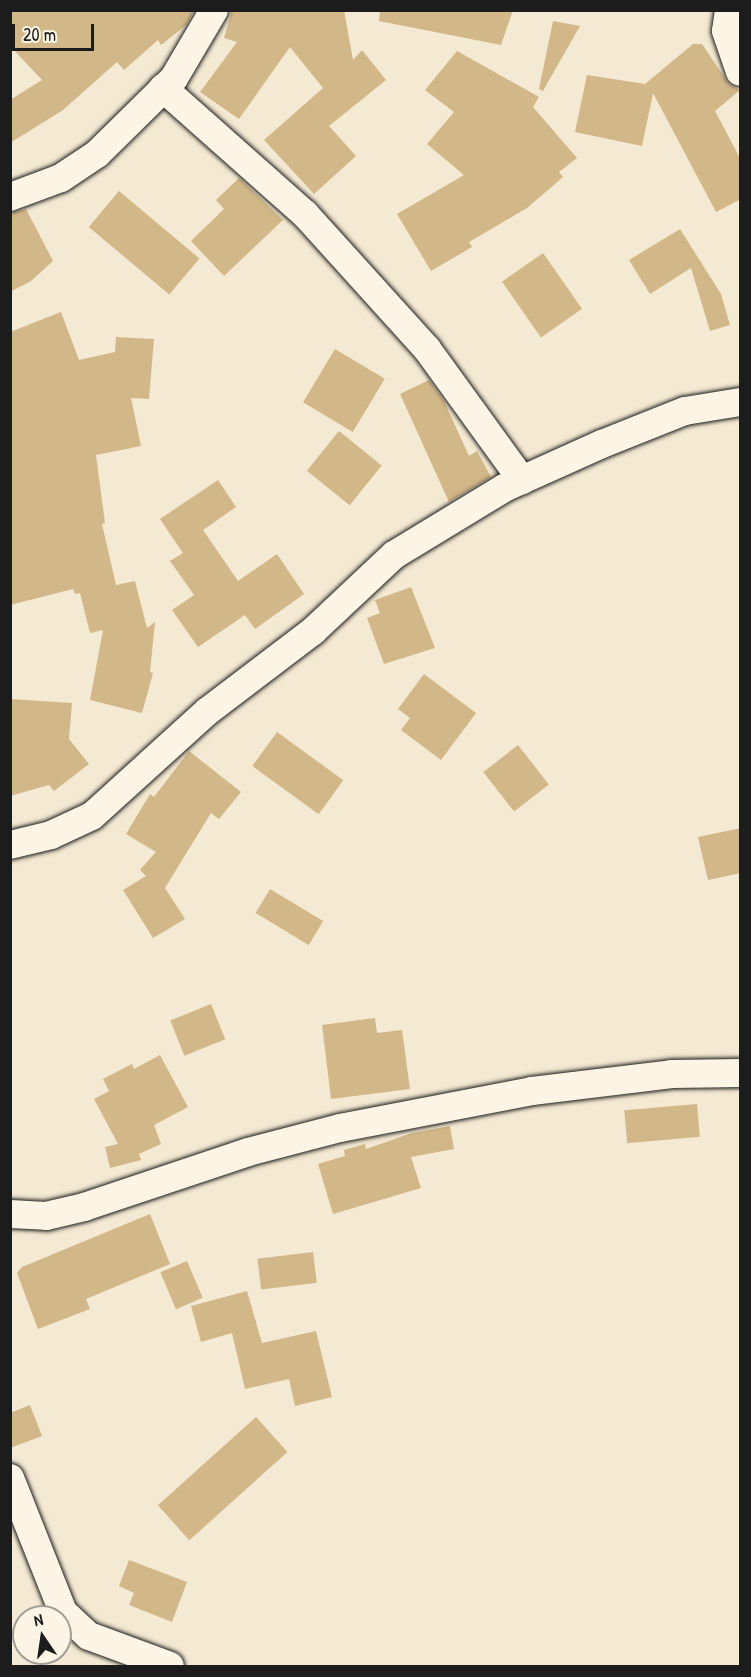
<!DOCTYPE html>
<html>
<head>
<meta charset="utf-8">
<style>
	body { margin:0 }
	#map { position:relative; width:751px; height:1677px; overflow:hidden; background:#f4e9d2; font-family:"Patrick Hand",sans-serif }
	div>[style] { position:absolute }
	.building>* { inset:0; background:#d2b788; transform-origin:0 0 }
	.roads { filter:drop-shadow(0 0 2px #1c1c1c) drop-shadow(0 0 2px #1c1c1c) }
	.street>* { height:28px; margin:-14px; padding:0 14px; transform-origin:14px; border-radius:14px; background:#fcf5e5 }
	span { translate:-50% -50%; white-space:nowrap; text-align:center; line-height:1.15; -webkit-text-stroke:6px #fcf5e5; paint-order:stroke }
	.frame { position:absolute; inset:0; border:12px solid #1c1c1c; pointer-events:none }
	.north { position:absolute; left:12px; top:1605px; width:60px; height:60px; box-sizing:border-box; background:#fcf5e5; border:2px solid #a29e95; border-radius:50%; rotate:347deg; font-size:16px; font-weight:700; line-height:24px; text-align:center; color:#1c1c1c }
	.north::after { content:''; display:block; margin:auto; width:21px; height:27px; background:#1c1c1c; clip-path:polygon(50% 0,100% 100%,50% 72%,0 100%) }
	.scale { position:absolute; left:12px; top:24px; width:82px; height:27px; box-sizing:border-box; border:3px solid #1c1c1c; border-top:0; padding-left:8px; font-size:18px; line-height:21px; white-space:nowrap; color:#1c1c1c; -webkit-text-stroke:4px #fcf5e5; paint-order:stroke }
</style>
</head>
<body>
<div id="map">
	<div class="building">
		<div style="clip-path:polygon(10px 10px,195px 10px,186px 25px,161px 45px,158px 40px,124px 70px,117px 62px,63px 110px,10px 143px,10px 100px,42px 80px,10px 46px)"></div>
		<div style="clip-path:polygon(232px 10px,344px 10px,353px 60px,362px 50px,386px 80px,329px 126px,356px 156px,314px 194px,264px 140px,323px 88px,290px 47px,239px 119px,200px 92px,237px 42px,224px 38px)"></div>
		<div style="clip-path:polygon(380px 10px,513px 10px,501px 45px,379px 21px)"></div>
		<div style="clip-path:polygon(553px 21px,580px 26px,543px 91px,539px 89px)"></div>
		<div style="clip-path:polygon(693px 44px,702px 44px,729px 84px,740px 90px,715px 111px,741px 160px,741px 199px,716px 212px,653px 93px,642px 146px,575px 132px,587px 75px,645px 84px)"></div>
		<div style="clip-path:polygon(457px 51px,539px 97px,533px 107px,577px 158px,559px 172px,563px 177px,527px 208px,469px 242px,472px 247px,431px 271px,397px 214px,464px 175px,427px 144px,454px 112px,425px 90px)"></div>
		<div style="clip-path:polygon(239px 178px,283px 220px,224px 276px,191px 241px,224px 209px,216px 200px)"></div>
		<div style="left:119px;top:191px;width:105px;height:47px;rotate:40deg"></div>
		<div style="clip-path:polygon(26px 209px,53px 261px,31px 281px,10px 292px,10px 213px)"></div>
		<div style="clip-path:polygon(680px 229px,721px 294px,730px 325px,710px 331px,691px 268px,650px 294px,629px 260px)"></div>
		<div style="left:543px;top:253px;width:68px;height:50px;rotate:55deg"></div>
		<div style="clip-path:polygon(61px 312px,79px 360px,115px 352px,116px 337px,154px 339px,149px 399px,131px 398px,141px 446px,96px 455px,105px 523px,102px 524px,116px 585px,135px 581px,147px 628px,155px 622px,150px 672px,153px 673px,142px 713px,90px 700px,103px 630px,90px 633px,80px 593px,75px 594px,73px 589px,10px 605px,10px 332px)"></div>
		<div style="left:335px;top:349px;width:58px;height:62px;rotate:31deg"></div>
		<div style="clip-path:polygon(429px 380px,444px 401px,469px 456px,477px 451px,491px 477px,449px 502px,400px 394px)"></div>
		<div style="left:339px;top:431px;width:55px;height:51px;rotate:39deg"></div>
		<div style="clip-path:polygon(218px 480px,236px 507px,203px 530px,238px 581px,277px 554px,304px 594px,255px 629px,245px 615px,198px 647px,172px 610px,194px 595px,170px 561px,183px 553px,160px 519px)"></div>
		<div style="clip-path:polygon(411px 587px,435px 648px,384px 664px,367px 618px,380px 613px,375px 600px)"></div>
		<div style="clip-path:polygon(424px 674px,476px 713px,441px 760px,401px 730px,410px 718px,398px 709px)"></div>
		<div style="clip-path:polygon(10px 699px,72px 703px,69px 739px,89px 764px,54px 791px,49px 785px,10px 796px)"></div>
		<div style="left:277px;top:732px;width:82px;height:42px;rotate:36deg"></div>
		<div style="left:518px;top:745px;width:50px;height:44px;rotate:52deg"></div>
		<div style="clip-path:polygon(189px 751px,241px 792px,219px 819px,211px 813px,165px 888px,185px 919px,153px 938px,123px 890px,146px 876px,140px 870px,156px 852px,126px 834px,150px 794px,154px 797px)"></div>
		<div style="clip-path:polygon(741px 828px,741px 873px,708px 880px,698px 837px)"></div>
		<div style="left:270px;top:889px;width:62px;height:28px;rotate:31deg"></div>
		<div style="left:211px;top:1004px;width:38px;height:44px;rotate:68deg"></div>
		<div style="clip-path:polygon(375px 1018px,377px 1033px,402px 1030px,410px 1089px,331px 1099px,322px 1025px)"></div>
		<div style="clip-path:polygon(160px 1055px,188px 1107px,154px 1125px,161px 1144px,139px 1154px,141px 1160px,110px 1168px,105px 1147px,118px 1144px,94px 1099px,109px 1091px,103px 1079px,132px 1064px,134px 1069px)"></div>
		<div style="left:697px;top:1104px;width:33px;height:73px;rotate:85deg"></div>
		<div style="clip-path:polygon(450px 1126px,454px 1149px,411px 1157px,421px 1188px,333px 1214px,318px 1164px,345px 1156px,344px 1150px,365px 1144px,366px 1149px,412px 1133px)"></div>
		<div style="clip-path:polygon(150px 1214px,170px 1264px,86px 1299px,90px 1309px,38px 1329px,17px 1273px,22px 1267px)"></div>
		<div style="left:313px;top:1252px;width:31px;height:56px;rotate:83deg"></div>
		<div style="left:187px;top:1261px;width:40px;height:29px;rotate:67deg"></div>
		<div style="clip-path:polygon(247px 1291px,262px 1343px,316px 1331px,332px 1397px,295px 1406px,289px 1379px,245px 1389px,232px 1333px,201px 1342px,191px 1306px)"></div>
		<div style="clip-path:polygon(30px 1405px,42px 1436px,10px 1448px,10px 1413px)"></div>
		<div style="left:256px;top:1417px;width:47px;height:132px;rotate:48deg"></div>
		<div style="clip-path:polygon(129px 1560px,187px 1582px,172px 1622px,129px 1605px,134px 1593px,119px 1586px)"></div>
	</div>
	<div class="roads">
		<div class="street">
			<div style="left:729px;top:10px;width:21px;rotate:98deg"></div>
			<div style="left:726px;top:31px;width:43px;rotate:71.1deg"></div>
			<div style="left:163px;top:88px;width:190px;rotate:41.6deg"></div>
			<div style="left:305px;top:214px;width:182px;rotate:47.9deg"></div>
			<div style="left:427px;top:349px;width:162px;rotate:54.1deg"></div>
			<div style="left:10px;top:197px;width:54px;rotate:-20.4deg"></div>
			<div style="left:61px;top:178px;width:43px;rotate:-33.7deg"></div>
			<div style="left:97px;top:154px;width:108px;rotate:-44.6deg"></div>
			<div style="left:174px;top:78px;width:79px;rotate:-59.5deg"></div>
			<div style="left:10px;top:845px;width:42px;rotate:-13.7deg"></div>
			<div style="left:51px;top:835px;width:45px;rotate:-24.9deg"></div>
			<div style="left:92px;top:816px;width:156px;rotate:-42.2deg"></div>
			<div style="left:208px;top:711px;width:132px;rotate:-37.3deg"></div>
			<div style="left:313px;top:631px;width:111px;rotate:-43.2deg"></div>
			<div style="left:394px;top:555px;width:129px;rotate:-31.3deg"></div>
			<div style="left:504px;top:488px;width:107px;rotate:-24.2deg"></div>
			<div style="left:602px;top:444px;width:89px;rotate:-21.7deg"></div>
			<div style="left:685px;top:411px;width:56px;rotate:-9.3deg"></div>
			<div style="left:10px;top:1214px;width:36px;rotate:3deg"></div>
			<div style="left:46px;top:1216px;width:39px;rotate:-13deg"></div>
			<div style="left:84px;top:1207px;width:173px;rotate:-18.5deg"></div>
			<div style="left:248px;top:1152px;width:95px;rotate:-14.6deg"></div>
			<div style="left:340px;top:1128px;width:196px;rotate:-10.9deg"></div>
			<div style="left:532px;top:1091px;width:141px;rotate:-6.9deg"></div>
			<div style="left:672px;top:1074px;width:68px;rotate:-0.8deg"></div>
			<div style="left:10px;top:1478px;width:144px;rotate:68.4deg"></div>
			<div style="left:63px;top:1612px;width:35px;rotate:43deg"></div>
			<div style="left:89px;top:1636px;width:86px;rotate:20.3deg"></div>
		</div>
	</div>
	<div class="frame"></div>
	<div class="north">N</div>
	<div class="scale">20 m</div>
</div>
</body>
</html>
